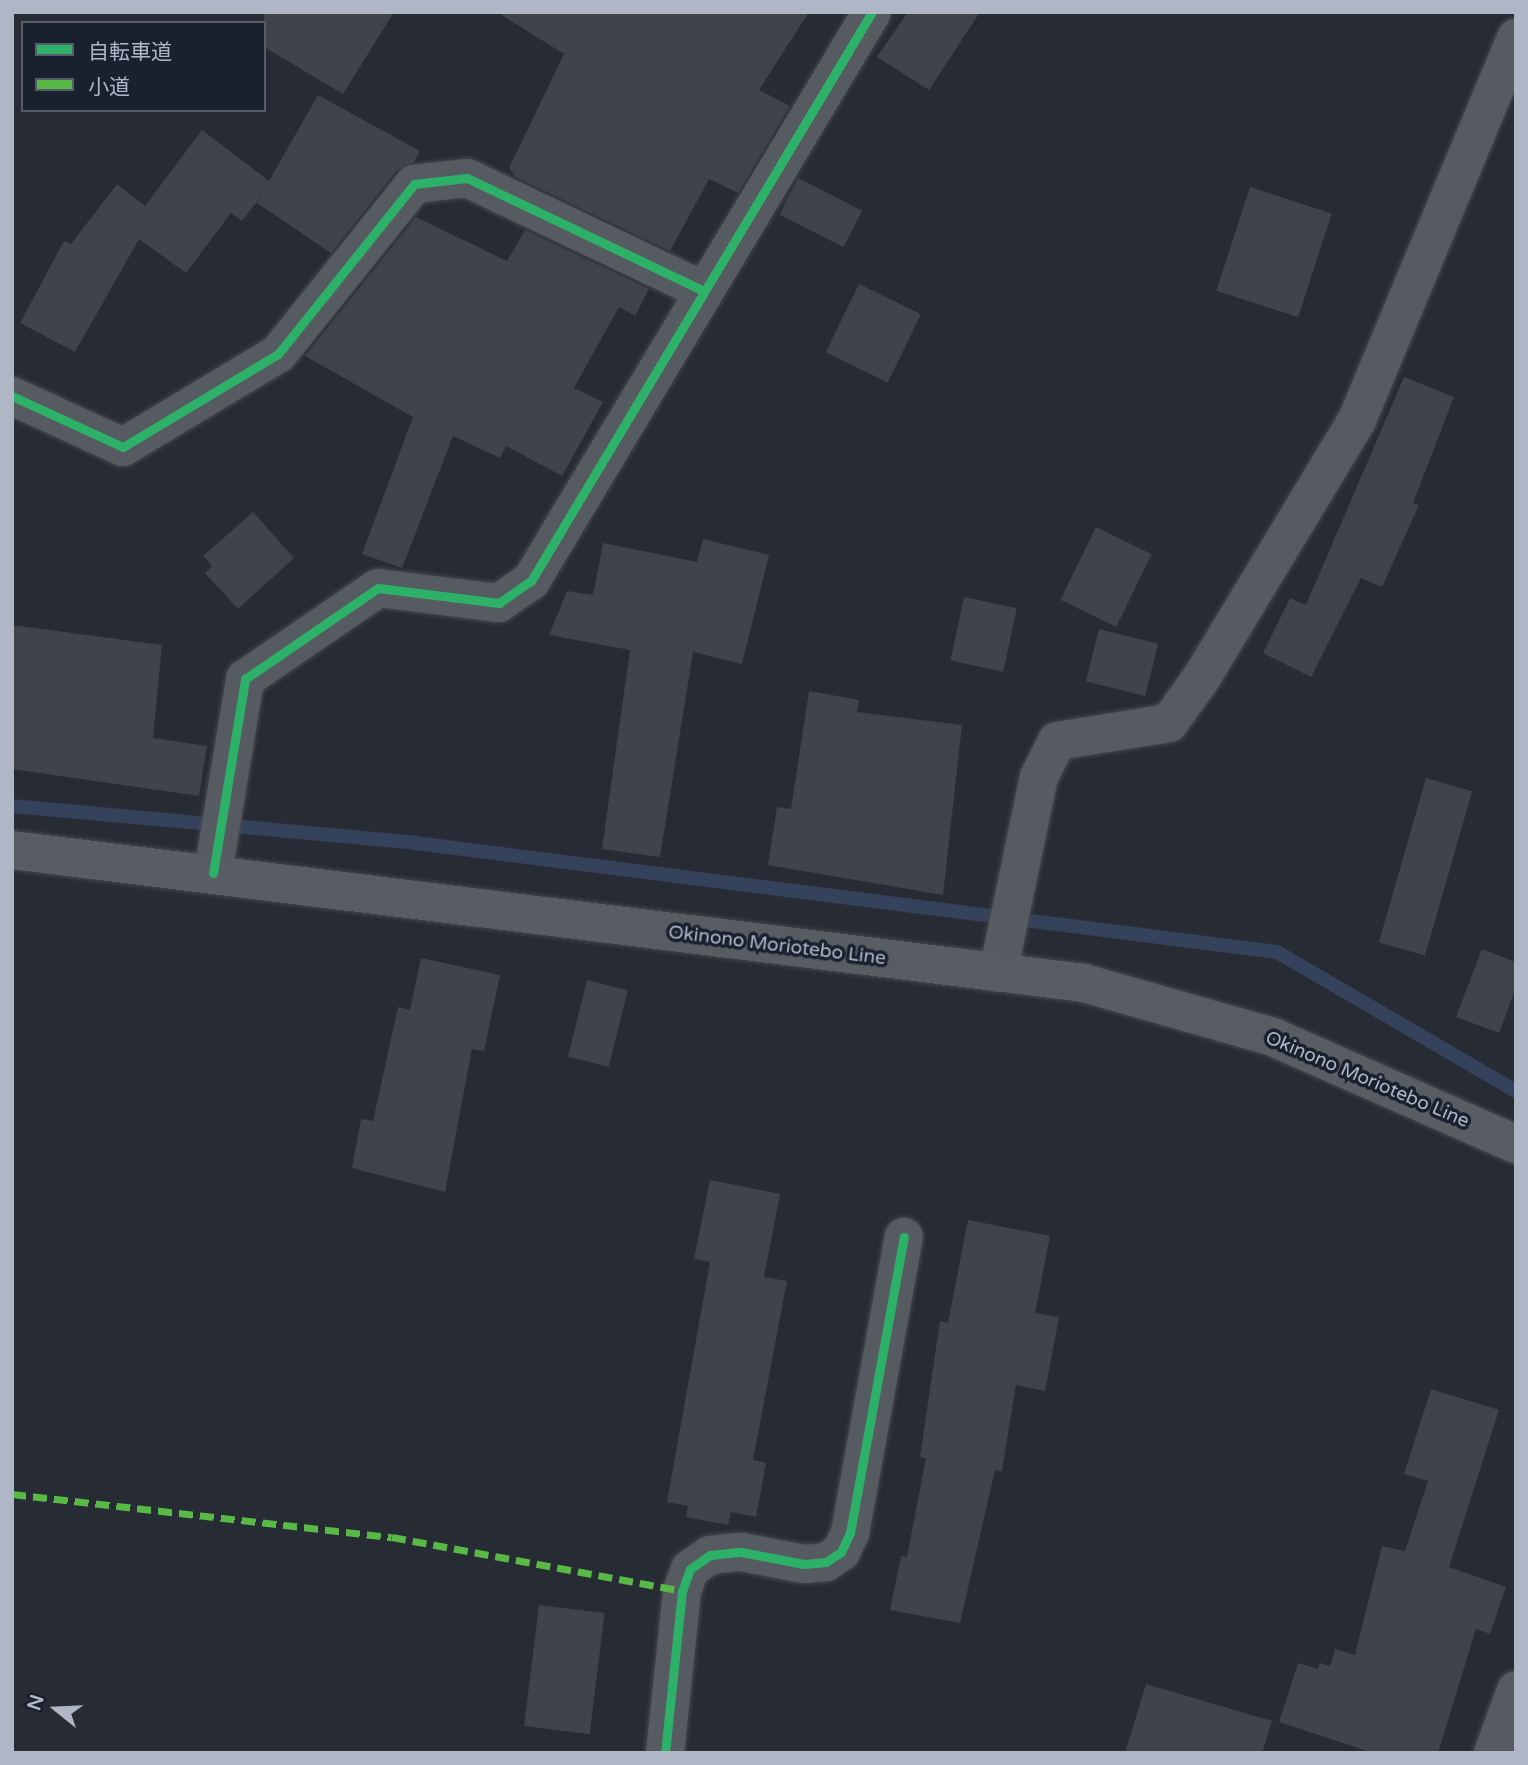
<!DOCTYPE html>
<html>
<head>
<meta charset="utf-8">
<style>
	body { margin:0 }
	#map { position:relative; width:1528px; height:1765px; overflow:hidden; background:#272b33; font-family:"Varela Round","Noto Sans JP",sans-serif }
	div>[style] { position:absolute }
	.stream>* { height:14px; margin:-7px; padding:0 7px; transform-origin:7px; border-radius:7px; background:#34425c }
	.building>* { inset:0; background:#40434a; transform-origin:0 0 }
	.roads { filter:drop-shadow(0 0 2px #44474e) drop-shadow(0 0 2px #44474e) }
	.minor>* { height:38px; margin:-19px; padding:0 19px; transform-origin:19px; border-radius:19px; background:#565a61 }
	.major>* { height:38px; margin:-19px; padding:0 19px; transform-origin:19px; border-radius:19px; background:#585c63 }
	.quiet>* { height:7px; margin-top:-3.5px; transform-origin:0; background:repeating-linear-gradient(90deg,#58b947 0 14px,transparent 0 21px) }
	.cycleway>* { height:9px; margin:-4.5px; padding:0 4.5px; transform-origin:4.5px; border-radius:4.5px; background:#2db169 }
	span { translate:-50% -50%; white-space:nowrap; text-align:center; line-height:1.15; -webkit-text-stroke:7px #1a212e; paint-order:stroke }
	.street-label { font-size:19px; color:#afb6c5 }
	.frame { position:absolute; inset:0; border:14px solid #afb6c5; pointer-events:none }
	.legend { position:absolute; left:21px; top:21px; width:245px; height:91px; box-sizing:border-box; background:#1a212e; border:2px solid #565d6a; margin:0; padding:9px 12px; list-style:none; font-size:21px; color:#afb6c5 }
	.legend li { display:flex; align-items:center; gap:14px; height:35px }
	.legend b { width:35px; border:2px solid #565d6a }
	.north { position:absolute; left:21px; top:1674px; width:70px; height:70px; -webkit-text-stroke:5px #1a212e; paint-order:stroke; rotate:288deg; font-size:19px; font-weight:700; line-height:28px; text-align:center; color:#afb6c5 }
	.north::after { content:''; display:block; margin:auto; width:24px; height:32px; background:#afb6c5; clip-path:polygon(50% 0,100% 100%,50% 72%,0 100%) }
</style>
</head>
<body>
<div id="map">
	<div class="stream">
		<div style="left:12px;top:806px;width:405px;rotate:5.2deg"></div>
		<div style="left:415px;top:843px;width:869px;rotate:7.21deg"></div>
		<div style="left:1277px;top:952px;width:276px;rotate:30.2deg"></div>
	</div>
	<div class="building">
		<div style="clip-path:polygon(264px 12px,394px 12px,343px 94px,264px 47px)"></div>
		<div style="clip-path:polygon(497px 12px,809px 12px,759px 90px,790px 106px,738px 193px,709px 179px,670px 251px,516px 177px,509px 168px,564px 54px)"></div>
		<div style="clip-path:polygon(908px 12px,980px 12px,929px 90px,877px 57px)"></div>
		<div style="clip-path:polygon(318px 95px,420px 151px,414px 162px,397px 170px,331px 253px,257px 203px,262px 195px,242px 221px,231px 213px,186px 273px,139px 239px,75px 352px,20px 323px,64px 241px,71px 244px,117px 184px,145px 206px,202px 130px,269px 181px)"></div>
		<div style="left:798px;top:178px;width:72px;height:41px;rotate:27deg"></div>
		<div style="left:1250px;top:187px;width:86px;height:109px;rotate:18deg"></div>
		<div style="clip-path:polygon(416px 217px,507px 261px,525px 230px,649px 289px,635px 316px,619px 307px,574px 388px,603px 402px,562px 476px,506px 446px,500px 458px,453px 436px,402px 568px,362px 554px,413px 417px,305px 356px)"></div>
		<div style="left:859px;top:284px;width:69px;height:76px;rotate:26deg"></div>
		<div style="clip-path:polygon(1404px 377px,1454px 397px,1413px 503px,1419px 505px,1382px 587px,1361px 578px,1311px 677px,1263px 653px,1290px 598px,1306px 605px)"></div>
		<div style="clip-path:polygon(253px 512px,294px 558px,238px 609px,205px 573px,212px 566px,203px 556px)"></div>
		<div style="left:1096px;top:527px;width:62px;height:81px;rotate:26deg"></div>
		<div style="clip-path:polygon(703px 539px,769px 555px,742px 664px,693px 652px,660px 857px,602px 849px,630px 650px,549px 635px,567px 591px,593px 595px,603px 543px,697px 562px)"></div>
		<div style="left:964px;top:597px;width:54px;height:65px;rotate:12deg"></div>
		<div style="clip-path:polygon(12px 625px,162px 645px,153px 738px,207px 746px,199px 796px,12px 769px)"></div>
		<div style="left:1099px;top:629px;width:61px;height:54px;rotate:14deg"></div>
		<div style="clip-path:polygon(809px 691px,859px 700px,857px 712px,962px 725px,943px 895px,768px 865px,777px 807px,791px 809px)"></div>
		<div style="left:1426px;top:778px;width:48px;height:171px;rotate:16deg"></div>
		<div style="clip-path:polygon(1482px 949px,1516px 962px,1516px 987px,1499px 1033px,1456px 1017px)"></div>
		<div style="clip-path:polygon(421px 958px,500px 975px,484px 1051px,472px 1049px,445px 1192px,352px 1168px,361px 1119px,373px 1121px,398px 1007px,410px 1010px)"></div>
		<div style="left:587px;top:980px;width:42px;height:79px;rotate:14deg"></div>
		<div style="clip-path:polygon(710px 1180px,780px 1194px,764px 1277px,787px 1281px,753px 1460px,766px 1463px,756px 1517px,731px 1512px,728px 1525px,686px 1517px,688px 1506px,667px 1502px,710px 1262px,694px 1259px)"></div>
		<div style="clip-path:polygon(968px 1220px,1050px 1236px,1035px 1313px,1059px 1317px,1045px 1391px,1016px 1385px,1002px 1471px,995px 1470px,960px 1623px,890px 1610px,901px 1556px,907px 1557px,926px 1458px,920px 1457px,940px 1321px,948px 1323px)"></div>
		<div style="clip-path:polygon(1431px 1389px,1499px 1410px,1449px 1567px,1506px 1587px,1490px 1634px,1476px 1629px,1438px 1753px,1373px 1753px,1279px 1722px,1298px 1663px,1318px 1669px,1320px 1663px,1330px 1666px,1335px 1649px,1355px 1655px,1382px 1546px,1405px 1551px,1428px 1481px,1404px 1474px)"></div>
		<div style="left:539px;top:1605px;width:66px;height:122px;rotate:7deg"></div>
		<div style="clip-path:polygon(1146px 1684px,1272px 1721px,1262px 1753px,1125px 1753px)"></div>
	</div>
	<div class="roads">
		<div class="minor">
			<div style="left:12px;top:396px;width:122px;rotate:24.7deg"></div>
			<div style="left:123px;top:447px;width:181px;rotate:-31deg"></div>
			<div style="left:278px;top:354px;width:218px;rotate:-51.3deg"></div>
			<div style="left:414px;top:184px;width:53px;rotate:-6.5deg"></div>
			<div style="left:467px;top:178px;width:263px;rotate:25.5deg"></div>
			<div style="left:213px;top:873px;width:197px;rotate:-80.6deg"></div>
			<div style="left:245px;top:679px;width:161px;rotate:-34.4deg"></div>
			<div style="left:378px;top:588px;width:122px;rotate:7.1deg"></div>
			<div style="left:499px;top:603px;width:39px;rotate:-35deg"></div>
			<div style="left:531px;top:581px;width:663px;rotate:-59.07deg"></div>
			<div style="left:998px;top:973px;width:200px;rotate:-78.2deg"></div>
			<div style="left:1039px;top:777px;width:40px;rotate:-63.4deg"></div>
			<div style="left:1057px;top:741px;width:113px;rotate:-9.1deg"></div>
			<div style="left:1169px;top:723px;width:57px;rotate:-54.3deg"></div>
			<div style="left:1202px;top:677px;width:300px;rotate:-58.9deg"></div>
			<div style="left:1357px;top:420px;width:414px;rotate:-67.4deg"></div>
			<div style="left:665px;top:1753px;width:163px;rotate:-84deg"></div>
			<div style="left:682px;top:1591px;width:23px;rotate:-70deg"></div>
			<div style="left:690px;top:1569px;width:24px;rotate:-35deg"></div>
			<div style="left:710px;top:1555px;width:31px;rotate:-6deg"></div>
			<div style="left:741px;top:1552px;width:64px;rotate:10.8deg"></div>
			<div style="left:804px;top:1564px;width:22px;rotate:-5deg"></div>
			<div style="left:826px;top:1562px;width:18px;rotate:-34deg"></div>
			<div style="left:841px;top:1552px;width:21px;rotate:-65deg"></div>
			<div style="left:850px;top:1533px;width:301px;rotate:-79.7deg"></div>
			<div style="left:1493px;top:1753px;width:67px;rotate:-69.9deg"></div>
		</div>
		<div class="major">
			<div style="left:12px;top:850px;width:1080px;rotate:7.07deg"></div>
			<div style="left:1084px;top:983px;width:197px;rotate:15.9deg"></div>
			<div style="left:1273px;top:1037px;width:266px;rotate:23.8deg"></div>
		</div>
	</div>
	<div class="quiet">
		<div style="left:12px;top:1494px;width:382px;rotate:6.5deg"></div>
		<div style="left:392px;top:1537px;width:295px;rotate:10.5deg"></div>
	</div>
	<div class="cycleway">
		<div style="left:12px;top:396px;width:122px;rotate:24.7deg"></div>
		<div style="left:123px;top:447px;width:181px;rotate:-31deg"></div>
		<div style="left:278px;top:354px;width:218px;rotate:-51.3deg"></div>
		<div style="left:414px;top:184px;width:53px;rotate:-6.5deg"></div>
		<div style="left:467px;top:178px;width:263px;rotate:25.5deg"></div>
		<div style="left:213px;top:873px;width:197px;rotate:-80.6deg"></div>
		<div style="left:245px;top:679px;width:161px;rotate:-34.4deg"></div>
		<div style="left:378px;top:588px;width:122px;rotate:7.1deg"></div>
		<div style="left:499px;top:603px;width:39px;rotate:-35deg"></div>
		<div style="left:531px;top:581px;width:663px;rotate:-59.07deg"></div>
		<div style="left:665px;top:1753px;width:163px;rotate:-84deg"></div>
		<div style="left:682px;top:1591px;width:23px;rotate:-70deg"></div>
		<div style="left:690px;top:1569px;width:24px;rotate:-35deg"></div>
		<div style="left:710px;top:1555px;width:31px;rotate:-6deg"></div>
		<div style="left:741px;top:1552px;width:64px;rotate:10.8deg"></div>
		<div style="left:804px;top:1564px;width:22px;rotate:-5deg"></div>
		<div style="left:826px;top:1562px;width:18px;rotate:-34deg"></div>
		<div style="left:841px;top:1552px;width:21px;rotate:-65deg"></div>
		<div style="left:850px;top:1533px;width:301px;rotate:-79.7deg"></div>
	</div>
	<div class="street-label">
		<span style="left:777px;top:946px;rotate:7deg">Okinono Moriotebo Line</span>
		<span style="left:1367px;top:1080px;rotate:23deg">Okinono Moriotebo Line</span>
	</div>
	<div class="frame"></div>
	<ul class="legend">
	<li><b style="height:9px;background:#2db169"></b>自転車道</li>
	<li><b style="height:9px;background:#58b947"></b>小道</li>
	</ul>
	<div class="north">N</div>
</div>
</body>
</html>
